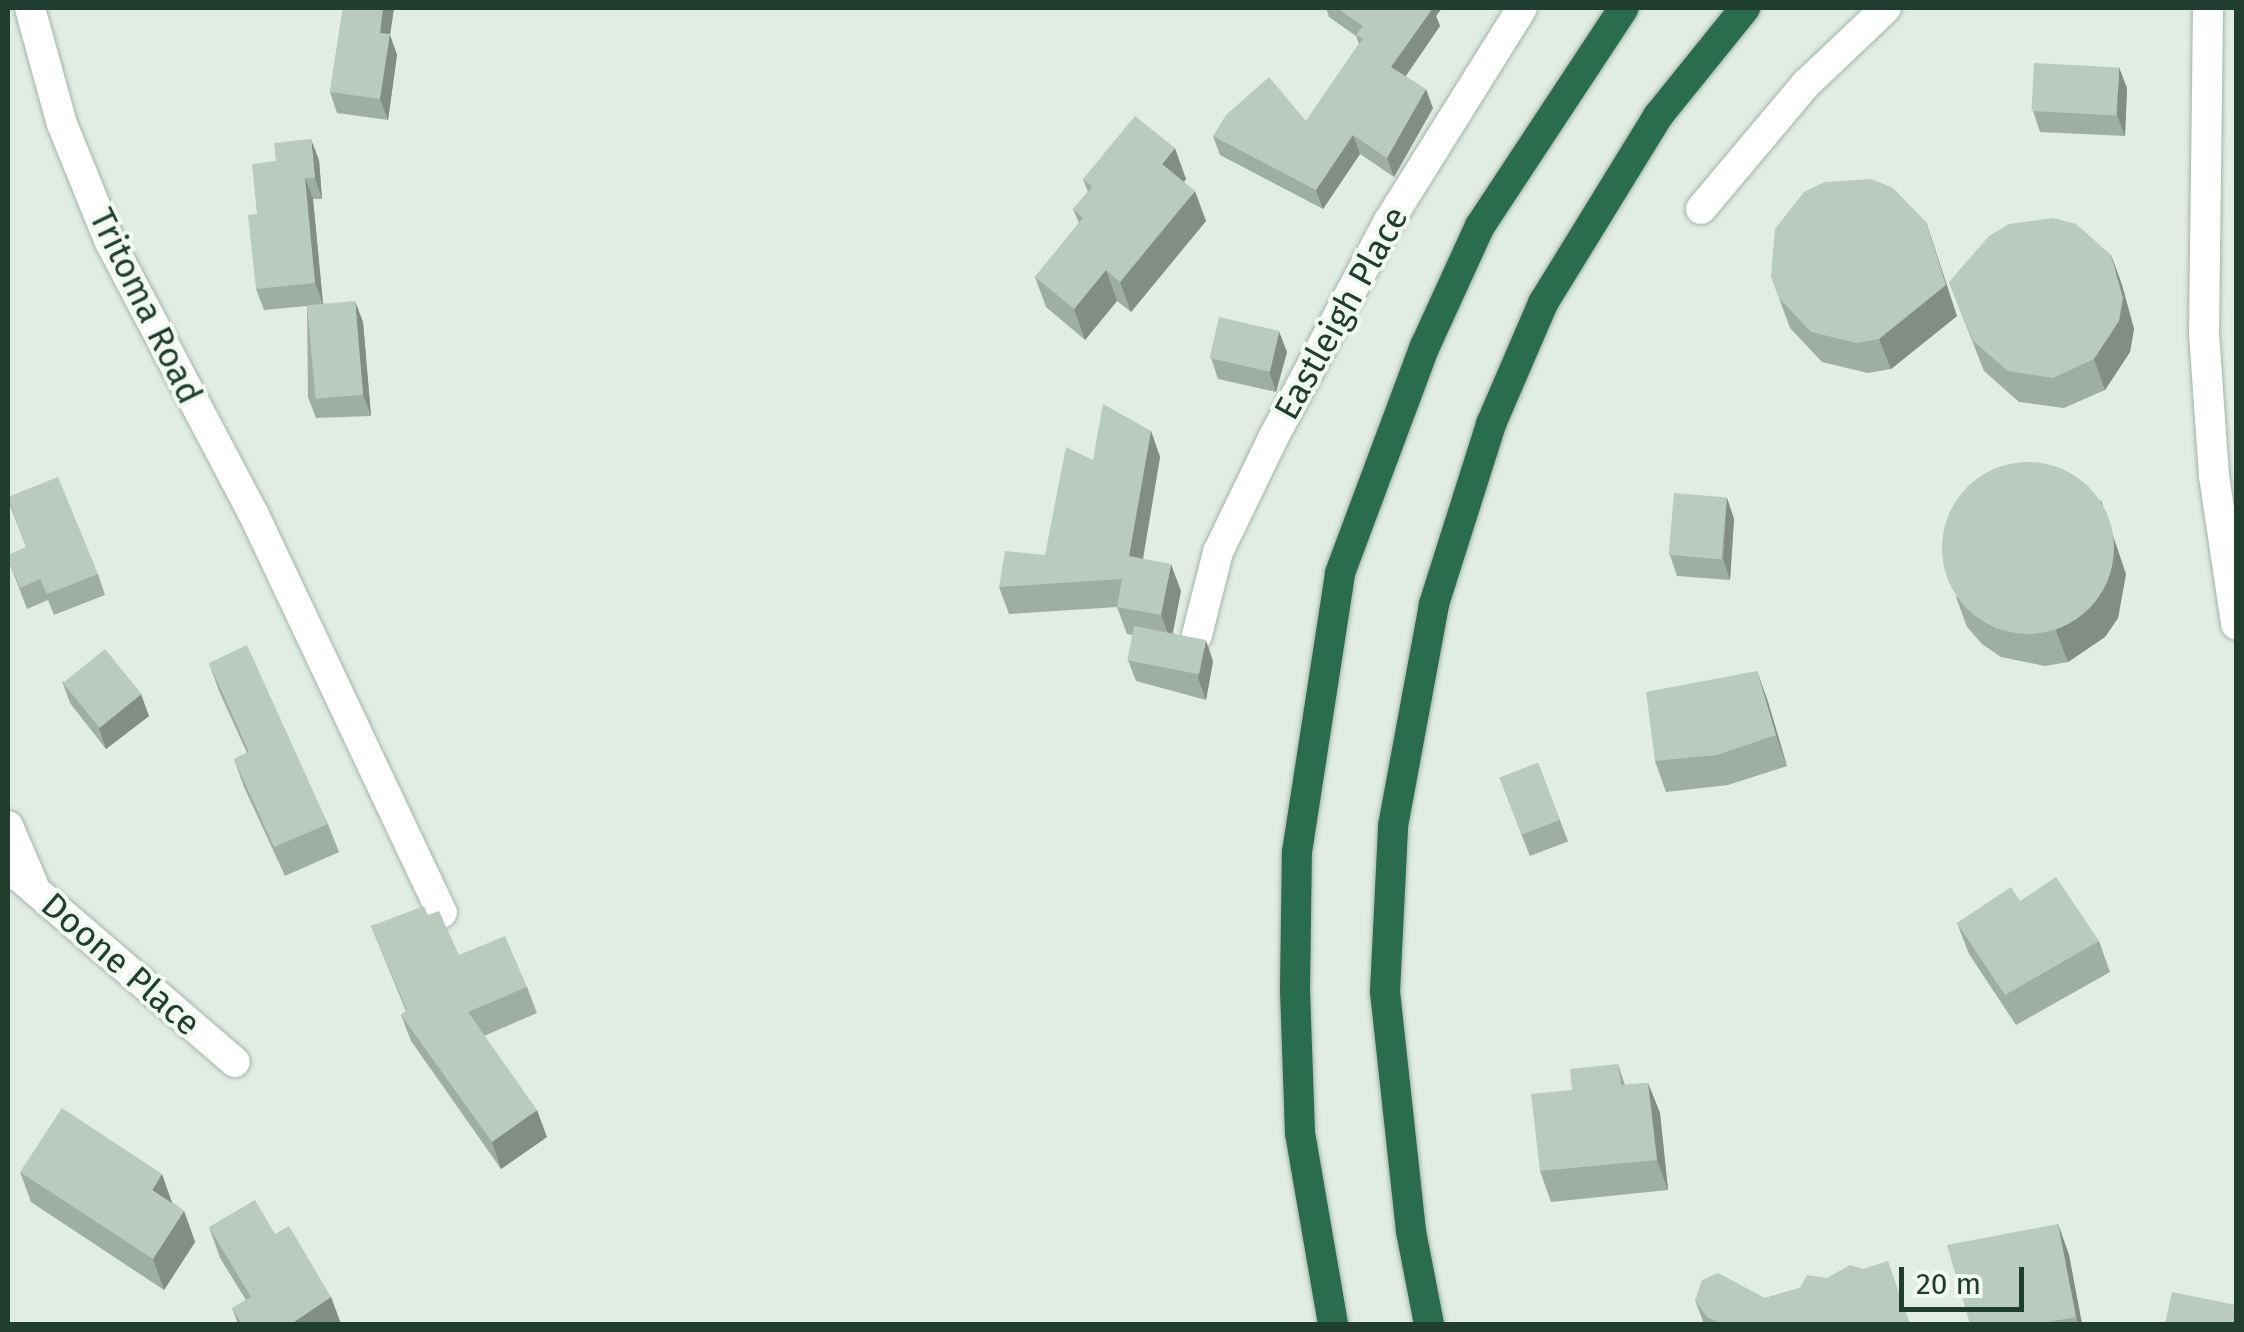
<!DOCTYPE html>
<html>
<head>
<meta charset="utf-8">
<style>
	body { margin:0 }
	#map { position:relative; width:2244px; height:1332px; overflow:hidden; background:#e1ece4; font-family:"Fira Sans",sans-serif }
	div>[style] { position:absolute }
	.roads { filter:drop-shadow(0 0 2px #a3b4aa) drop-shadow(0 0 2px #a3b4aa) }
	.minor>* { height:30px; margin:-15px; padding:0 15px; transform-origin:15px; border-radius:15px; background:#fff }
	.motorway>* { height:30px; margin:-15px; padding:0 15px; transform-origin:15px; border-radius:15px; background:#2a6c4e }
	.wall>* { inset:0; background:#9faea4; transform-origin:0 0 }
	.shaded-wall>* { inset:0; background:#828d86 }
	.building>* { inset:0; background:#b9cabf; transform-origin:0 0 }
	.round { border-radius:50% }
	span { translate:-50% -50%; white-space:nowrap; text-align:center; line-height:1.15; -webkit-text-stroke:8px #f1f9f3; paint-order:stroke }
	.street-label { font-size:35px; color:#203e2f }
	.frame { position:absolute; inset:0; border:10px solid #203e2f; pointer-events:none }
	.scale { position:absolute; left:1899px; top:1267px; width:125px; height:45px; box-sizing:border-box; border:5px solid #203e2f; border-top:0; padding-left:12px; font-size:30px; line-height:35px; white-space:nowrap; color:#203e2f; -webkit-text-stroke:8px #f1f9f3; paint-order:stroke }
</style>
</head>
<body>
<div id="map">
	<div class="roads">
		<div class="minor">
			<div style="left:30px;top:8px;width:120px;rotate:74.6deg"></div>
			<div style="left:62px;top:124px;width:127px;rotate:67.9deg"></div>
			<div style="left:110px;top:242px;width:306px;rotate:62.2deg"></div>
			<div style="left:253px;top:513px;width:442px;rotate:64.7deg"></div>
			<div style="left:2208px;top:8px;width:325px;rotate:90.7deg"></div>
			<div style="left:2204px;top:333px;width:143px;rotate:86deg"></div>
			<div style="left:2214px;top:476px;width:150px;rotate:81.5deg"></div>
			<div style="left:1701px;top:209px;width:163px;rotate:-50deg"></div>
			<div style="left:1806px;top:84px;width:110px;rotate:-43.5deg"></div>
			<div style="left:1197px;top:635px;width:86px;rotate:-75.8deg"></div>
			<div style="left:1218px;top:552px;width:127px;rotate:-64.2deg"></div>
			<div style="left:1273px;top:438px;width:246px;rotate:-61.9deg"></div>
			<div style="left:1389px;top:221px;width:251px;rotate:-58deg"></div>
			<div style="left:8px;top:826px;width:63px;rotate:66.7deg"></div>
			<div style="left:8px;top:867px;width:299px;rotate:40.7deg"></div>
		</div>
		<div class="motorway">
			<div style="left:1333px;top:1324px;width:194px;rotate:-99.8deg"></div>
			<div style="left:1300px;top:1133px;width:144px;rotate:-92deg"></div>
			<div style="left:1295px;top:989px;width:137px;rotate:-89.2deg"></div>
			<div style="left:1297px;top:852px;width:282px;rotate:-81.2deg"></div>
			<div style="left:1340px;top:573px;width:242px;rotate:-69.5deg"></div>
			<div style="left:1425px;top:346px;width:132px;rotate:-65.4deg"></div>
			<div style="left:1480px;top:226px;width:261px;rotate:-56.6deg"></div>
			<div style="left:1429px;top:1324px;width:95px;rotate:-101deg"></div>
			<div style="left:1411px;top:1231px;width:240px;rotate:-96.2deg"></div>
			<div style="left:1385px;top:992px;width:166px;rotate:-87.2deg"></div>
			<div style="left:1393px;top:826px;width:226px;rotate:-79.5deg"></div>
			<div style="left:1434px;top:604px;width:189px;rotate:-72.4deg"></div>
			<div style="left:1491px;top:424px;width:132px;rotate:-66.7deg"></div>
			<div style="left:1543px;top:303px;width:220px;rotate:-58.4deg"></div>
			<div style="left:1658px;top:116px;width:139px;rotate:-51.1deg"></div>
		</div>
	</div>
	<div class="wall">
		<div style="clip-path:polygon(343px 8px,394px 8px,390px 35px,397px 55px,388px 120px,337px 113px,330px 92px)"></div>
		<div style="clip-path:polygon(1326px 8px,1442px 8px,1436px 16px,1440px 26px,1406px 76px,1433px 108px,1394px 177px,1360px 154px,1323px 209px,1220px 155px,1213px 136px,1306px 121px,1359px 44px,1356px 36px,1329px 17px)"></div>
		<div style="clip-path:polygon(2127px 88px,2125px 136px,2040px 132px,2033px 111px)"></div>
		<div style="clip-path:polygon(319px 160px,322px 199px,313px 199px,323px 303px,363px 322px,371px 416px,316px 418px,308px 397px,307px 306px,264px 310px,256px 289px,257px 214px)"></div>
		<div style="clip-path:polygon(1083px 179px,1186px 179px,1184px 182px,1206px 221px,1131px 312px,1117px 301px,1085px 340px,1046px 307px,1035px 277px,1079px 223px,1073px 209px,1088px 192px)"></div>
		<div style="clip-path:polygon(1926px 222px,1957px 316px,1891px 369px,1868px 373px,1822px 362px,1790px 328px,1771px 276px)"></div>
		<div style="clip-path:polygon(2111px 255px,2122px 285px,2134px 329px,2130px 352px,2105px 390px,2064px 408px,2019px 402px,1984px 371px,1949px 282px)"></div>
		<div style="clip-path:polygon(1287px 352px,1276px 392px,1218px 379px,1211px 358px)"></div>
		<div style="clip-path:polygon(1151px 431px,1160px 457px,1143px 558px,1181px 591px,1173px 633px,1213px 661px,1206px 700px,1136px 681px,1128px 660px,1133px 635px,1127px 634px,1117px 607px,1009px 614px,999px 587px,1045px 555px,1093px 460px)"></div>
		<div style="clip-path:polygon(1727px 498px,1734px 519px,1730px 580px,1677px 576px,1670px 555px)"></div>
		<div style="clip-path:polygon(8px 500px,98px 574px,105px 595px,54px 615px,48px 600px,27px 609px,8px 559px,26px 547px)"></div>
		<div style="clip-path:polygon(2126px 574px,2118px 618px,2105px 637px,2068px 662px,2045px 666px,2001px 657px,1982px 644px,1967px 627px,1956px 597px)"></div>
		<div style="clip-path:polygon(209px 663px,328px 824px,339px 852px,285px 876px,244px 787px,234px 759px,247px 753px,219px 691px)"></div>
		<div style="clip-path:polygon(1757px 671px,1768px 702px,1787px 766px,1728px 785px,1666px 792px,1655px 761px)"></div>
		<div style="clip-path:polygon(62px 681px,149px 716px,106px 749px,70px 703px)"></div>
		<div style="left:1538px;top:763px;width:84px;height:41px;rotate:69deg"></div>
		<div style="clip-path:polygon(2020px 901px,2099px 941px,2110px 972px,2016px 1025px,1969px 954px,1957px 923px)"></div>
		<div style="clip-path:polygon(428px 915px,459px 955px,527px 987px,537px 1013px,484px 1036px,547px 1137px,501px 1169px,411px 1041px,401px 1015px,406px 1011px,371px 926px)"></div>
		<div style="clip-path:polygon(1618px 1064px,1625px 1085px,1648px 1083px,1660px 1113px,1668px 1190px,1551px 1202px,1540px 1171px,1572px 1090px)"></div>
		<div style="clip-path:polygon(20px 1172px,173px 1203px,184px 1211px,195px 1242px,164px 1290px,31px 1202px)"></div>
		<div style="clip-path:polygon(2058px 1224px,2069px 1255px,2082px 1324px,1970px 1324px)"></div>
		<div style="clip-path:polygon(209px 1227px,275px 1234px,331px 1297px,341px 1324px,238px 1324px,232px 1308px,246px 1300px,220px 1258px)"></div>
		<div style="clip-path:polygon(1800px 1288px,1910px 1324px,1704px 1324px,1695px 1300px,1765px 1298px)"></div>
	</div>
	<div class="shaded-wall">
		<div style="clip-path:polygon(383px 8px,394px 8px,390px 35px,397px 55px,388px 120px,380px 99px,380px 33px)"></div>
		<div style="clip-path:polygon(1428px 8px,1442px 8px,1436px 16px,1440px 26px,1398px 87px,1391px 67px)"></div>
		<div style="clip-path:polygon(2119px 67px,2127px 88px,2125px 136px,2117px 115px)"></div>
		<div style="clip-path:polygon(1426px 89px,1433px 108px,1394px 177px,1387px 158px)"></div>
		<div style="clip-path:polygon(1353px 135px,1360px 154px,1323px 209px,1316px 190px)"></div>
		<div style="clip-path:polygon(311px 139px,319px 160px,322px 199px,315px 178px)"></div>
		<div style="clip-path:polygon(1175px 148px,1186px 179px,1173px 195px,1162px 164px)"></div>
		<div style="clip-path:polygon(305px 178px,313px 199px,323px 304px,315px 283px)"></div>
		<div style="clip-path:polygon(1195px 191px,1206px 221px,1131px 312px,1120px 282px)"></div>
		<div style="clip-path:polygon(1926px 222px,1957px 316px,1891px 369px,1879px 339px)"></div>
		<div style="clip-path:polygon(2111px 255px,2122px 285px,2134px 329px,2130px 352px,2105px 390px,2094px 359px)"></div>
		<div style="clip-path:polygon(1106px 270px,1117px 301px,1085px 340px,1074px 309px)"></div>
		<div style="clip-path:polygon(355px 301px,363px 322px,371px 416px,363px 395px)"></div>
		<div style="clip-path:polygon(1279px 331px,1287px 352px,1276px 392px,1269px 371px)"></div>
		<div style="clip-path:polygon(1151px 431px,1160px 457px,1139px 582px,1129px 556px)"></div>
		<div style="clip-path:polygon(1727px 498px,1734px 519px,1730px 580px,1723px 559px)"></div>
		<div style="clip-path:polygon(2101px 500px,2126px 574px,2118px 618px,2105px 637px,2068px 662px,2056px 631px)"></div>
		<div style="clip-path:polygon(1171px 564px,1181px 591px,1171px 641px,1161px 615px)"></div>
		<div style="clip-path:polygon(1206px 640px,1213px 661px,1206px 700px,1198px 678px)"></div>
		<div style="clip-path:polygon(1757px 671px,1768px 702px,1787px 766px,1776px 735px)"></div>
		<div style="clip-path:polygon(141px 694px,149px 716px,106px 749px,99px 728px)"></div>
		<div style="clip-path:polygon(1648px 1083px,1660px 1113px,1668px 1190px,1657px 1160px)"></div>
		<div style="clip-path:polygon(537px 1110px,547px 1137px,501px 1169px,492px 1142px)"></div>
		<div style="clip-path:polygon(162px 1174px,173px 1205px,152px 1190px)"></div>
		<div style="clip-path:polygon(184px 1211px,195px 1242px,164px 1290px,153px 1259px)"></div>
		<div style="clip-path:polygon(2058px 1224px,2069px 1255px,2082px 1324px,2078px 1324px,2076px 1317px)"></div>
		<div style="clip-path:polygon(331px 1297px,341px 1324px,291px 1324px)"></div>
	</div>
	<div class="building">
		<div style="clip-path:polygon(343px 8px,383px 8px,380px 33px,390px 34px,380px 99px,330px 92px)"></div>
		<div style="clip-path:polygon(1337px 8px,1433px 8px,1391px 67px,1426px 89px,1387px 158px,1353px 135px,1316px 190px,1213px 136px,1226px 115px,1269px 77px,1306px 121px,1363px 39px,1356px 35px,1363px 26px)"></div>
		<div style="left:2034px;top:63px;width:85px;height:48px;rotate:3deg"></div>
		<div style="clip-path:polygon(1135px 116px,1175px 148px,1162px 164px,1195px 191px,1120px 282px,1106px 270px,1074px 309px,1035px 277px,1083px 218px,1073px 209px,1092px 187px,1083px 179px)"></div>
		<div style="clip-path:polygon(311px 139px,315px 178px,305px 178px,315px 283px,256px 289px,248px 215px,257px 214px,252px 164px,276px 161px,274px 143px)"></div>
		<div style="clip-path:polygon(1871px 179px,1893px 188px,1926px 222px,1946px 285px,1879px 339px,1857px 343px,1811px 332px,1779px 298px,1771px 276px,1775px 229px,1804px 192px,1825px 182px)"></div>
		<div style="clip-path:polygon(2054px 218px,2076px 224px,2111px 255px,2123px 298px,2119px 321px,2094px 359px,2053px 378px,2008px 371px,1973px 341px,1949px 282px,1989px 236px,2009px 224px)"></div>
		<div style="left:355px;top:301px;width:94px;height:48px;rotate:85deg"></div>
		<div style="left:1219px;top:317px;width:62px;height:42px;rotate:13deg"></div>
		<div style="clip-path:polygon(1103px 404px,1151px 431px,1129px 556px,1171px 564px,1161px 615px,1117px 607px,1122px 579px,999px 587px,1005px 551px,1045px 555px,1066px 447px,1093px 460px)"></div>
		<div class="round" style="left:1942px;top:462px;width:172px;height:172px"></div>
		<div style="clip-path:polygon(58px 477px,98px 574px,47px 594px,40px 579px,20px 588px,8px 558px,8px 555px,26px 547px,8px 497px)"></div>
		<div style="left:1674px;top:493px;width:53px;height:62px;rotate:5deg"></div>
		<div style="left:1134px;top:626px;width:73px;height:35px;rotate:11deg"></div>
		<div style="clip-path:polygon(247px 645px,328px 824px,274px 847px,234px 759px,249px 752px,209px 663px)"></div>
		<div style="left:105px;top:649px;width:58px;height:54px;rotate:51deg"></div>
		<div style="clip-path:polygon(1757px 671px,1776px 735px,1717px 755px,1655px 761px,1646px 692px)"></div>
		<div style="left:1538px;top:763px;width:61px;height:41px;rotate:69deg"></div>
		<div style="clip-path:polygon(2056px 877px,2099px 941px,2005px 995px,1957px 923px,2011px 887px,2020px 901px)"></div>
		<div style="clip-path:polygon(424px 906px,428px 915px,439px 911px,459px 955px,505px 936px,527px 987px,468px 1012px,537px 1110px,492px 1142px,401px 1015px,407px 1010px,371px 926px)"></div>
		<div style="clip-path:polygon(1618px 1064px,1621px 1085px,1648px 1083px,1657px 1160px,1540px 1171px,1531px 1094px,1572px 1090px,1570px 1069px)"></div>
		<div style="clip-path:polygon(62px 1108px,162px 1174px,152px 1190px,184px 1211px,153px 1259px,20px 1172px)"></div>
		<div style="clip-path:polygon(255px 1200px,275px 1234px,289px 1226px,331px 1297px,291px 1324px,242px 1324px,232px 1308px,251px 1297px,209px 1227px)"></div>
		<div style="clip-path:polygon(2058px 1224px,2076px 1317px,2038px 1324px,1970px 1324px,1947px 1245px)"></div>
		<div style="clip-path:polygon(1888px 1261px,1910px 1324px,1721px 1324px,1707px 1317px,1695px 1300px,1702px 1280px,1718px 1273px,1765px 1298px,1800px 1288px,1807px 1275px,1827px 1278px,1850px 1265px,1863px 1269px)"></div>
		<div style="clip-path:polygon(2172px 1292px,2236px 1305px,2236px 1324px,2165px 1324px)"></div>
	</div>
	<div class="street-label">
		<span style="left:146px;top:306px;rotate:64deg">Tritoma Road</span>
		<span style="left:1341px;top:313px;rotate:-61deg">Eastleigh Place</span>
		<span style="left:121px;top:964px;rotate:41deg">Doone Place</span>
	</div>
	<div class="frame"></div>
	<div class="scale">20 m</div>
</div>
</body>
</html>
